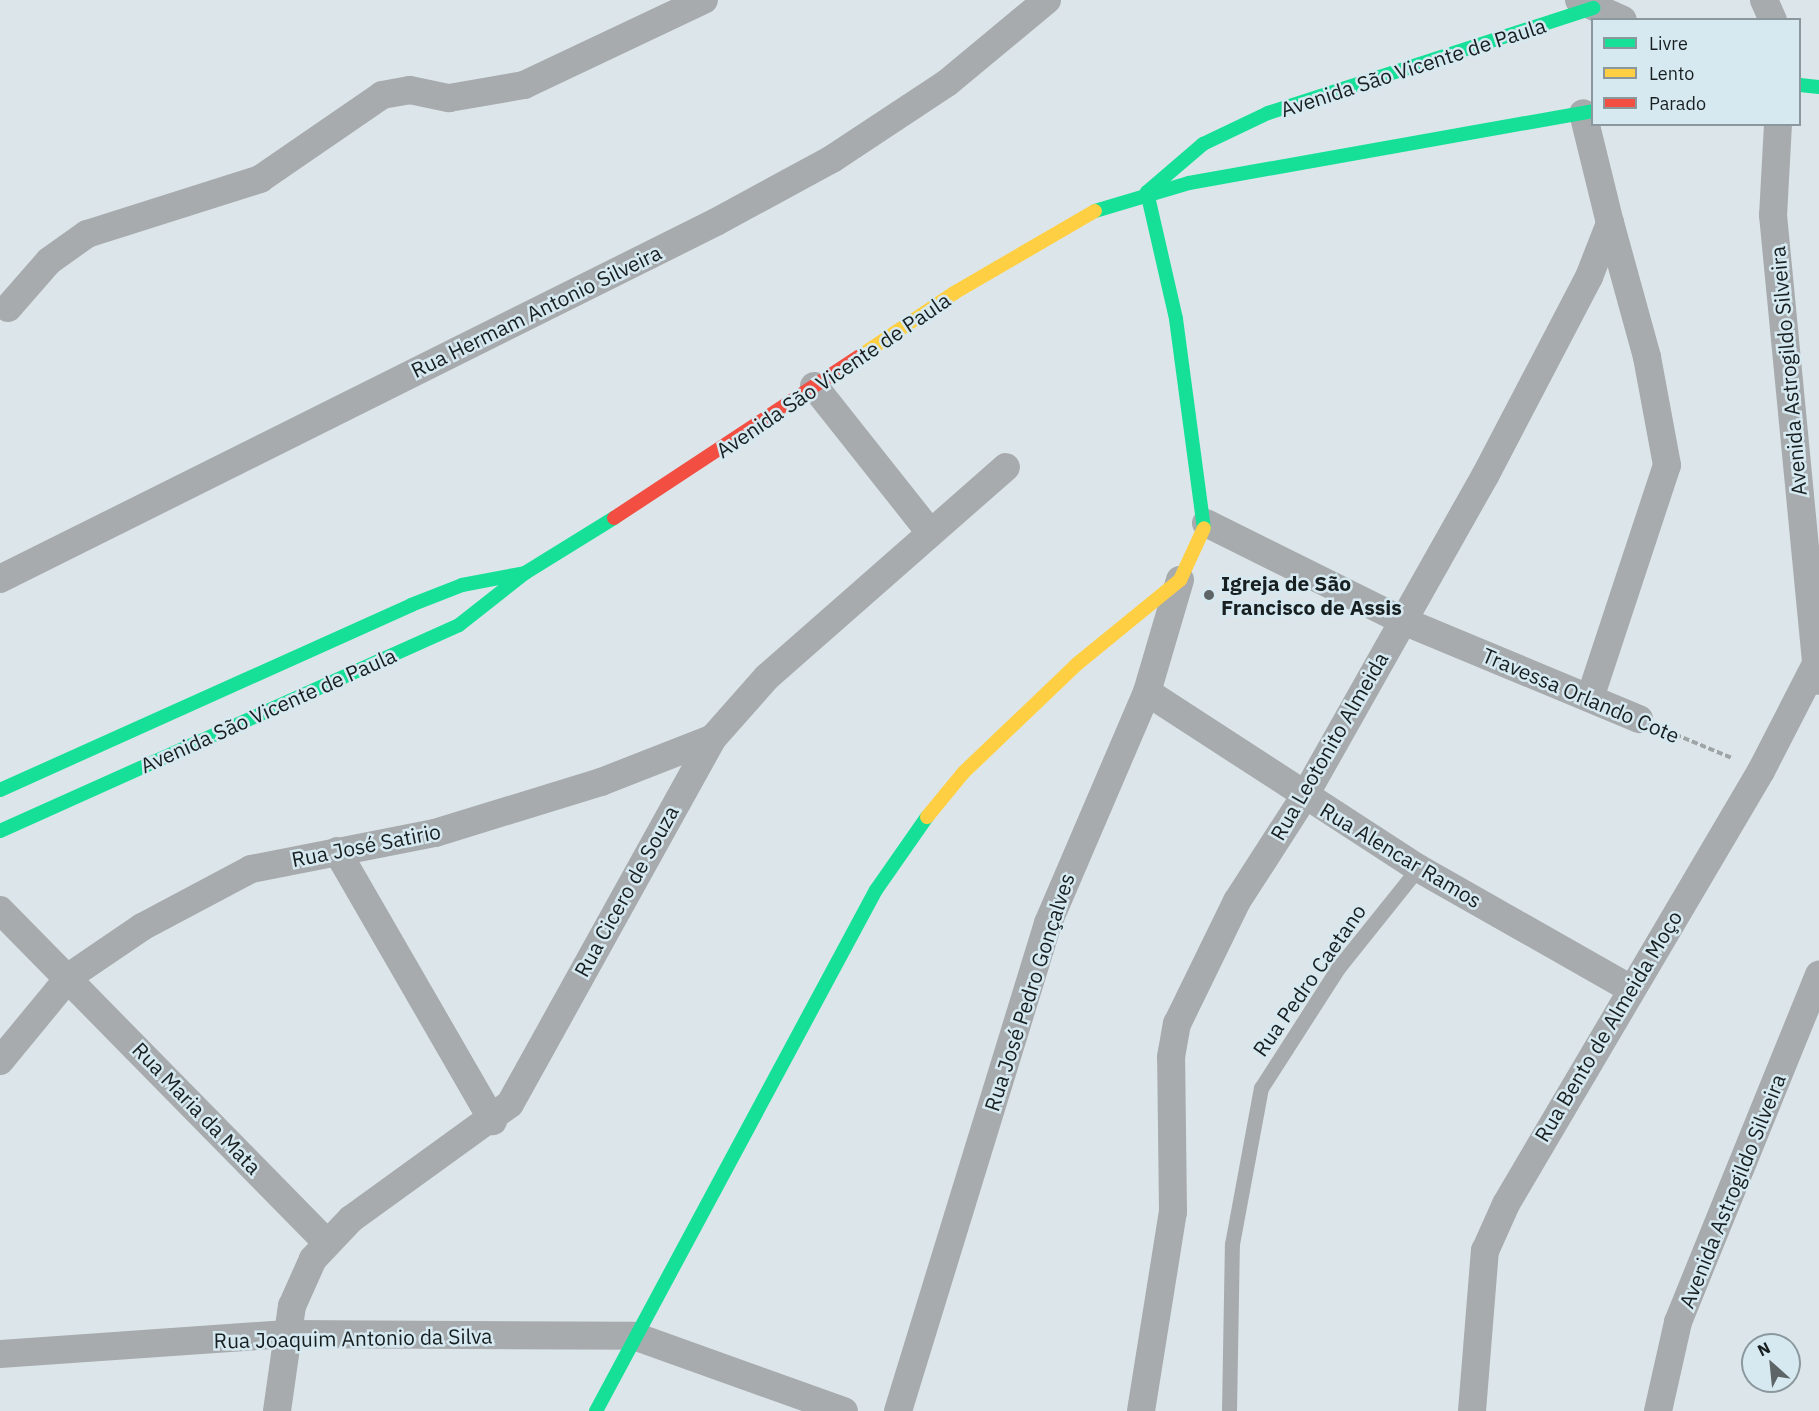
<!DOCTYPE html>
<html>
<head>
<meta charset="utf-8">
<style>
	body { margin:0 }
	#map { position:relative; width:1819px; height:1411px; overflow:hidden; background:#dce6ea; font-family:"IBM Plex Sans",sans-serif }
	div>[style] { position:absolute }
	.path>* { height:4px; margin-top:-2px; transform-origin:0; background:repeating-linear-gradient(90deg,#9fa5a6 0 6px,transparent 0 9px) }
	.lane>* { height:15px; margin:-7.5px; padding:0 7.5px; transform-origin:7.5px; border-radius:7.5px; background:#a7abae }
	.street>* { height:28px; margin:-14px; padding:0 14px; transform-origin:14px; border-radius:14px; background:#a7abae }
	.fast>* { height:14px; margin:-7px; padding:0 7px; transform-origin:7px; border-radius:7px; background:#16e098 }
	.slow>* { height:14px; margin:-7px; padding:0 7px; transform-origin:7px; border-radius:7px; background:#ffcf43 }
	.jam>* { height:14px; margin:-7px; padding:0 7px; transform-origin:7px; border-radius:7px; background:#f24e42 }
	.dots>* { width:16px; height:16px; translate:-50% -50%; box-sizing:border-box; border:3px solid #d6e9f0; border-radius:50% }
	span { translate:-50% -50%; white-space:nowrap; text-align:center; line-height:1.15; -webkit-text-stroke:5px #d6e9f0; paint-order:stroke }
	.street-label { font-size:21px; color:#181f21 }
	.poi-label { font-size:21px; color:#181f21; font-weight:700 }
	.left { translate:0 -50%; text-align:left }
	.legend { position:absolute; left:1591px; top:18px; width:210px; height:108px; box-sizing:border-box; background:#d6e9f0; border:2px solid #8a989d; margin:0; padding:8px 10px; list-style:none; font-size:18px; color:#181f21 }
	.legend li { display:flex; align-items:center; gap:12px; height:30px }
	.legend b { width:30px; border:2px solid #8a989d }
	.north { position:absolute; left:1741px; top:1333px; width:60px; height:60px; box-sizing:border-box; background:#d6e9f0; border:2px solid #8a989d; border-radius:50%; rotate:333deg; font-size:16px; font-weight:700; line-height:24px; text-align:center; color:#181f21 }
	.north::after { content:''; display:block; margin:auto; width:21px; height:27px; background:#5d6567; clip-path:polygon(50% 0,100% 100%,50% 72%,0 100%) }
</style>
</head>
<body>
<div id="map">
	<div class="path">
		<div style="left:1667px;top:731px;width:70px;rotate:22.6deg"></div>
	</div>
	<div class="lane">
		<div style="left:1229px;top:1411px;width:167px;rotate:-89deg"></div>
		<div style="left:1232px;top:1244px;width:159px;rotate:-79.5deg"></div>
		<div style="left:1261px;top:1088px;width:143px;rotate:-57.3deg"></div>
		<div style="left:1338px;top:968px;width:128px;rotate:-51.3deg"></div>
	</div>
	<div class="street">
		<div style="left:1579px;top:0;width:48px;rotate:24.4deg"></div>
		<div style="left:1764px;top:0;width:22px;rotate:66deg"></div>
		<div style="left:1778px;top:124px;width:91px;rotate:93.1deg"></div>
		<div style="left:1773px;top:215px;width:468px;rotate:84.5deg"></div>
		<div style="left:8px;top:308px;width:62px;rotate:-48.9deg"></div>
		<div style="left:49px;top:261px;width:47px;rotate:-35.4deg"></div>
		<div style="left:87px;top:234px;width:182px;rotate:-17.6deg"></div>
		<div style="left:260px;top:179px;width:148px;rotate:-34.5deg"></div>
		<div style="left:382px;top:95px;width:28px;rotate:-10deg"></div>
		<div style="left:410px;top:90px;width:40px;rotate:12deg"></div>
		<div style="left:449px;top:98px;width:76px;rotate:-9.8deg"></div>
		<div style="left:524px;top:85px;width:199px;rotate:-25.3deg"></div>
		<div style="left:814px;top:386px;width:184px;rotate:51.6deg"></div>
		<div style="left:1206px;top:523px;width:218px;rotate:26.4deg"></div>
		<div style="left:1401px;top:620px;width:258px;rotate:22.6deg"></div>
		<div style="left:0;top:579px;width:800px;rotate:-26.5deg"></div>
		<div style="left:716px;top:222px;width:132px;rotate:-28.5deg"></div>
		<div style="left:832px;top:159px;width:138px;rotate:-33.5deg"></div>
		<div style="left:947px;top:83px;width:130px;rotate:-39.7deg"></div>
		<div style="left:1147px;top:692px;width:323px;rotate:33deg"></div>
		<div style="left:1418px;top:868px;width:245px;rotate:29.6deg"></div>
		<div style="left:1590px;top:698px;width:245px;rotate:-71.7deg"></div>
		<div style="left:1667px;top:465px;width:110px;rotate:-100.5deg"></div>
		<div style="left:1647px;top:357px;width:139px;rotate:-105.4deg"></div>
		<div style="left:337px;top:851px;width:312px;rotate:60deg"></div>
		<div style="left:0;top:910px;width:464px;rotate:45.5deg"></div>
		<div style="left:0;top:1061px;width:110px;rotate:-50.5deg"></div>
		<div style="left:70px;top:976px;width:87px;rotate:-34.2deg"></div>
		<div style="left:142px;top:927px;width:123px;rotate:-28deg"></div>
		<div style="left:251px;top:869px;width:187px;rotate:-11.1deg"></div>
		<div style="left:435px;top:833px;width:174px;rotate:-17.1deg"></div>
		<div style="left:601px;top:782px;width:120px;rotate:-21.4deg"></div>
		<div style="left:0;top:1354px;width:288px;rotate:-4deg"></div>
		<div style="left:287px;top:1334px;width:347px;rotate:0.3deg"></div>
		<div style="left:634px;top:1336px;width:223px;rotate:19.7deg"></div>
		<div style="left:277px;top:1411px;width:106px;rotate:-81.9deg"></div>
		<div style="left:292px;top:1306px;width:51px;rotate:-65.9deg"></div>
		<div style="left:313px;top:1259px;width:55px;rotate:-46.5deg"></div>
		<div style="left:351px;top:1219px;width:196px;rotate:-35.9deg"></div>
		<div style="left:510px;top:1104px;width:419px;rotate:-61deg"></div>
		<div style="left:713px;top:738px;width:81px;rotate:-48.5deg"></div>
		<div style="left:767px;top:677px;width:318px;rotate:-41.3deg"></div>
		<div style="left:898px;top:1411px;width:511px;rotate:-72.91deg"></div>
		<div style="left:1048px;top:923px;width:251px;rotate:-66.8deg"></div>
		<div style="left:1147px;top:692px;width:117px;rotate:-73.6deg"></div>
		<div style="left:1141px;top:1411px;width:202px;rotate:-80.9deg"></div>
		<div style="left:1173px;top:1212px;width:155px;rotate:-90.7deg"></div>
		<div style="left:1171px;top:1057px;width:34px;rotate:-80deg"></div>
		<div style="left:1177px;top:1024px;width:137px;rotate:-64deg"></div>
		<div style="left:1237px;top:901px;width:124px;rotate:-57.2deg"></div>
		<div style="left:1304px;top:797px;width:369px;rotate:-60.6deg"></div>
		<div style="left:1485px;top:476px;width:225px;rotate:-62.4deg"></div>
		<div style="left:1589px;top:277px;width:58px;rotate:-68.7deg"></div>
		<div style="left:1610px;top:223px;width:113px;rotate:-103.8deg"></div>
		<div style="left:1472px;top:1411px;width:161px;rotate:-85.4deg"></div>
		<div style="left:1485px;top:1251px;width:51px;rotate:-65.9deg"></div>
		<div style="left:1506px;top:1204px;width:503px;rotate:-59.51deg"></div>
		<div style="left:1761px;top:771px;width:120px;rotate:-62.8deg"></div>
		<div style="left:1658px;top:1411px;width:91px;rotate:-77.3deg"></div>
		<div style="left:1678px;top:1322px;width:375px;rotate:-67.9deg"></div>
	</div>
	<div class="fast">
		<div style="left:1800px;top:85px;width:19px;rotate:6deg"></div>
		<div style="left:1147px;top:192px;width:74px;rotate:-40.6deg"></div>
		<div style="left:1203px;top:144px;width:72px;rotate:-25.5deg"></div>
		<div style="left:1268px;top:113px;width:342px;rotate:-17.9deg"></div>
		<div style="left:1147px;top:192px;width:130px;rotate:77.1deg"></div>
		<div style="left:1176px;top:319px;width:211px;rotate:82.4deg"></div>
		<div style="left:1095px;top:211px;width:98px;rotate:-16.6deg"></div>
		<div style="left:1189px;top:183px;width:409px;rotate:-10.1deg"></div>
		<div style="left:0;top:790px;width:451px;rotate:-24.2deg"></div>
		<div style="left:411px;top:605px;width:55px;rotate:-21.4deg"></div>
		<div style="left:462px;top:585px;width:64px;rotate:-10.8deg"></div>
		<div style="left:0;top:831px;width:503px;rotate:-24.17deg"></div>
		<div style="left:459px;top:625px;width:84px;rotate:-38.2deg"></div>
		<div style="left:525px;top:573px;width:105px;rotate:-31.7deg"></div>
		<div style="left:596px;top:1411px;width:591px;rotate:-61.75deg"></div>
		<div style="left:876px;top:890px;width:89px;rotate:-55.1deg"></div>
	</div>
	<div class="slow">
		<div style="left:860px;top:356px;width:113px;rotate:-33.8deg"></div>
		<div style="left:954px;top:293px;width:163px;rotate:-30.2deg"></div>
		<div style="left:927px;top:817px;width:58px;rotate:-50.6deg"></div>
		<div style="left:964px;top:772px;width:156px;rotate:-43.7deg"></div>
		<div style="left:1077px;top:664px;width:133px;rotate:-39.2deg"></div>
		<div style="left:1180px;top:580px;width:57px;rotate:-65.2deg"></div>
	</div>
	<div class="jam">
		<div style="left:614px;top:518px;width:295px;rotate:-33.4deg"></div>
	</div>
	<div class="dots">
		<div style="left:1209px;top:595px;background:#5d6567"></div>
	</div>
	<div class="street-label">
		<span style="left:1413px;top:67px;rotate:-18deg">Avenida São Vicente de Paula</span>
		<span style="left:536px;top:311px;rotate:-26deg">Rua Hermam Antonio Silveira</span>
		<span style="left:1788px;top:371px;rotate:-95deg">Avenida Astrogildo Silveira</span>
		<span style="left:833px;top:375px;rotate:-34deg">Avenida São Vicente de Paula</span>
		<span style="left:1581px;top:695px;rotate:23deg">Travessa Orlando Cote</span>
		<span style="left:268px;top:710px;rotate:-24deg">Avenida São Vicente de Paula</span>
		<span style="left:1329px;top:746px;rotate:-60deg">Rua Leotonito Almeida</span>
		<span style="left:366px;top:845px;rotate:-11deg">Rua José Satirio</span>
		<span style="left:1401px;top:855px;rotate:31deg">Rua Alencar Ramos</span>
		<span style="left:626px;top:891px;rotate:-61deg">Rua Cicero de Souza</span>
		<span style="left:1309px;top:980px;rotate:-55deg">Rua Pedro Caetano</span>
		<span style="left:1029px;top:992px;rotate:-72deg">Rua José Pedro Gonçalves</span>
		<span style="left:1608px;top:1026px;rotate:-59deg">Rua Bento de Almeida Moço</span>
		<span style="left:197px;top:1108px;rotate:46deg">Rua Maria da Mata</span>
		<span style="left:1732px;top:1191px;rotate:-68deg">Avenida Astrogildo Silveira</span>
		<span style="left:353px;top:1338px;rotate:-1deg">Rua Joaquim Antonio da Silva</span>
	</div>
	<div class="poi-label">
		<span class="left" style="left:1221px;top:595px">Igreja de São<br>Francisco de Assis</span>
	</div>
	<ul class="legend">
	<li><b style="height:8px;background:#16e098"></b>Livre</li>
	<li><b style="height:8px;background:#ffcf43"></b>Lento</li>
	<li><b style="height:8px;background:#f24e42"></b>Parado</li>
	</ul>
	<div class="north">N</div>
</div>
</body>
</html>
